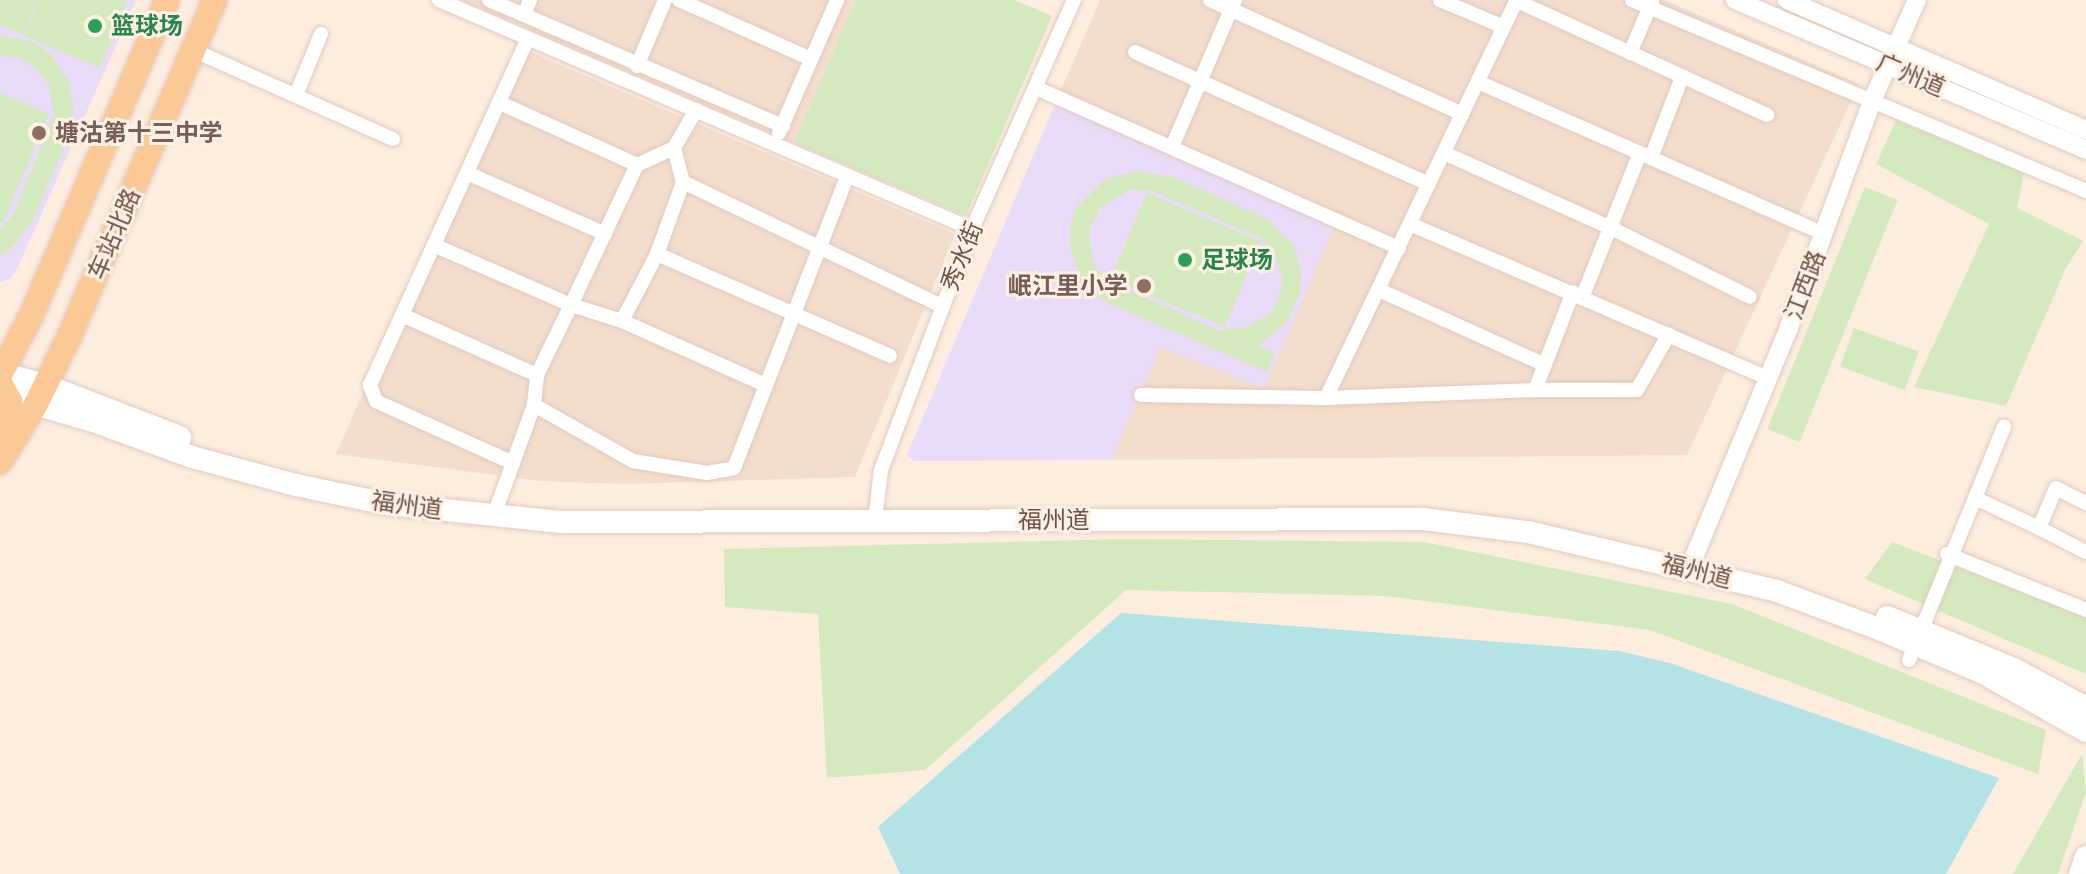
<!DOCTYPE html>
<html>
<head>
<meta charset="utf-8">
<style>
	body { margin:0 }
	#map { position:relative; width:2086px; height:874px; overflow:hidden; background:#fceddf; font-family:"Archivo Narrow","Noto Sans SC",sans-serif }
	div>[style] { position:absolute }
	.residential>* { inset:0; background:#f3ddcd }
	.education>* { inset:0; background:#eadcf8 }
	.green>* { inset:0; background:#d4e9be; transform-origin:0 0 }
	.water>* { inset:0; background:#b4e3e5 }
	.roads { filter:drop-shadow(0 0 2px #e1cabe) drop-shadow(0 0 2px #e1cabe) }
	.minor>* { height:14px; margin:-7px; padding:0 7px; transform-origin:7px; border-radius:7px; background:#fff }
	.tertiary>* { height:18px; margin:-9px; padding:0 9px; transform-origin:9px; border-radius:9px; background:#fff }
	.secondary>* { height:22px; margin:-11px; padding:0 11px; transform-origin:11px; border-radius:11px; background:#fff }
	.primary>* { height:24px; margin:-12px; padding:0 12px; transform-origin:12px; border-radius:12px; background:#fbc996 }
	.dots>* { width:22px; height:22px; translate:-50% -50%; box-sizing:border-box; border:4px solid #fff1e4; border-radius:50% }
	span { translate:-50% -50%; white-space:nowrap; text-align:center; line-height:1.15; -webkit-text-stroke:6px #fff1e4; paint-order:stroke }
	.leisure-label { font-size:24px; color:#27864d; font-weight:700 }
	.left { translate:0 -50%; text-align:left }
	.street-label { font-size:24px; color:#715147 }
	.education-label { font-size:24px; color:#785e54; font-weight:700 }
	.right { translate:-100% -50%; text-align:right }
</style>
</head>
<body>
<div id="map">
	<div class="residential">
		<div style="clip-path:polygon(461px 0,856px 0,794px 143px)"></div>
		<div style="clip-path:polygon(1100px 0,1664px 0,1859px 84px,1687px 455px,1111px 460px,1159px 346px,1335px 225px,1055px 104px)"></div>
		<div style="clip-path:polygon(516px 46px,955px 234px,855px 477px,626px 484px,540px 481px,336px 454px)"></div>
	</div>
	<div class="education">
		<div style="clip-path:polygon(0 0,136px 0,19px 265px,11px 278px,0 282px)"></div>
		<div style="clip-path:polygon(1055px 104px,1335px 225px,1264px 389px,1160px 347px,1111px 460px,913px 461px,907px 455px)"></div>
	</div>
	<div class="green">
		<div style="clip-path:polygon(0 0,38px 0,23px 35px,0 25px)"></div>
		<div style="clip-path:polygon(39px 0,128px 0,100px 68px,24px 36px)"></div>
		<div style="clip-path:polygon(856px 0,1014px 0,1052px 16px,966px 216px,794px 143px)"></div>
		<div style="clip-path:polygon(6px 36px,31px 41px,51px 54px,69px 81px,74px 113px,70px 134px,33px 220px,12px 248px,0 256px,0 230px,14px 213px,54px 115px,48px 84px,35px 67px,18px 58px,0 55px,0 37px)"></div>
		<div style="clip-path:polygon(0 93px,49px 114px,3px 223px,0 222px)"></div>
		<div style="clip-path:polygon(1896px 120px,2024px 173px,2017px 208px,2083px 241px,2066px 268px,2006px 406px,1914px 387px,1989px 224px,1876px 164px)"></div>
		<div style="clip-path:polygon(evenodd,1137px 171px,1173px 177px,1266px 218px,1294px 246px,1301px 270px,1300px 292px,1289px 320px,1258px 346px,1275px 354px,1267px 372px,1101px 300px,1082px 282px,1069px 243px,1072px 218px,1078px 206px,1104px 180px,1137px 171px,1130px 190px,1153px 191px,1261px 238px,1272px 249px,1280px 267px,1282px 288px,1272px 312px,1248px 327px,1217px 330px,1106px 279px,1093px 262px,1089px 231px,1101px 207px,1130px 190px)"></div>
		<div style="left:1865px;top:187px;width:35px;height:261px;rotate:22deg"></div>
		<div style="left:1147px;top:193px;width:124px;height:93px;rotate:23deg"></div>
		<div style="left:1854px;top:328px;width:69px;height:41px;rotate:20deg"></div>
		<div style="clip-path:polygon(1123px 539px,1424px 542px,1732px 604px,2046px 730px,2038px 774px,1650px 630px,1386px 596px,1126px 590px,925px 770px,827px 778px,818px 614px,725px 607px,724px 549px)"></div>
		<div style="clip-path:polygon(1892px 542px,2086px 617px,2086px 674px,1865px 579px)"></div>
		<div style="clip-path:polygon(2082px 754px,2086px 792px,2058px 874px,2013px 874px)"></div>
	</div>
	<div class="water">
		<div style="clip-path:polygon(1121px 613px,1619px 651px,1670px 663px,1999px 778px,1946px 874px,900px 874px,878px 827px)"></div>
	</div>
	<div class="roads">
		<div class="minor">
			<div style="left:439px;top:0;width:580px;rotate:23.25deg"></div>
			<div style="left:489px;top:0;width:320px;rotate:23.2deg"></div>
			<div style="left:679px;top:0;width:145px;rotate:24.1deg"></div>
			<div style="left:1210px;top:0;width:277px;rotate:24.3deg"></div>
			<div style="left:1440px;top:0;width:69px;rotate:22.9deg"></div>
			<div style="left:1632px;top:0;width:493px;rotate:22.8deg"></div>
			<div style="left:1517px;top:1px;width:275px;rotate:24.5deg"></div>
			<div style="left:524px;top:15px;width:16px;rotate:-68deg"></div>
			<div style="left:193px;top:50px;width:219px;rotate:24deg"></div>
			<div style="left:1135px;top:52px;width:322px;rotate:24.2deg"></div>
			<div style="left:1630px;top:53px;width:56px;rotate:-66.7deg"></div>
			<div style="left:637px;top:66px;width:72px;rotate:-67deg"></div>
			<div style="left:1478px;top:82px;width:378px;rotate:23.7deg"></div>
			<div style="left:1036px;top:88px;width:397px;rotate:23.8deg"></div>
			<div style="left:296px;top:95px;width:66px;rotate:-67.7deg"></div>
			<div style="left:500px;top:103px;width:150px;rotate:24.3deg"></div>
			<div style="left:779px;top:133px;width:145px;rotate:-66.4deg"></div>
			<div style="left:1172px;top:147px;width:160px;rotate:-66.8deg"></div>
			<div style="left:1444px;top:153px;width:181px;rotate:24.2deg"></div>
			<div style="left:1609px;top:227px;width:157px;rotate:26.4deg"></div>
			<div style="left:1651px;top:158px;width:87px;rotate:-69.1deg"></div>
			<div style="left:467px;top:173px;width:151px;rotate:23.8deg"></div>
			<div style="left:683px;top:182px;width:287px;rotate:25.6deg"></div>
			<div style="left:1410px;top:224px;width:390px;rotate:23.3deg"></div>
			<div style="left:436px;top:246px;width:147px;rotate:23.6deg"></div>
			<div style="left:571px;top:305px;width:155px;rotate:-64.8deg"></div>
			<div style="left:637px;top:165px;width:41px;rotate:-24.7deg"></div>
			<div style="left:657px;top:254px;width:254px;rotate:23.6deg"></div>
			<div style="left:1379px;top:290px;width:182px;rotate:24.3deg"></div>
			<div style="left:1582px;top:298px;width:156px;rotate:-68.2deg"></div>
			<div style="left:402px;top:315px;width:148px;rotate:24deg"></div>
			<div style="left:622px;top:321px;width:158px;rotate:24deg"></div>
			<div style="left:1535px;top:390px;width:105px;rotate:-68.8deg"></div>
			<div style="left:1141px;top:395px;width:185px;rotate:0.9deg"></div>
			<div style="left:1326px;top:398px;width:209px;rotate:-2.2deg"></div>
			<div style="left:1535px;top:390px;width:102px"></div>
			<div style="left:1637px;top:390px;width:64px;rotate:-60.3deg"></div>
			<div style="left:1326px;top:398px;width:441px;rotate:-64.4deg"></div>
			<div style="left:534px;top:405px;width:114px;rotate:29.5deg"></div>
			<div style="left:633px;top:461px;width:75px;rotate:9.2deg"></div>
			<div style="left:707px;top:473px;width:27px;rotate:-10deg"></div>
			<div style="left:734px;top:468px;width:313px;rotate:-68.8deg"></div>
			<div style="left:513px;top:463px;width:150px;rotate:-155.7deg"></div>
			<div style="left:376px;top:401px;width:17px;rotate:-111deg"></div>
			<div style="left:370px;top:385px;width:381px;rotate:-65.5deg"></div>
			<div style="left:1975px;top:498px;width:77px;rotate:-67.8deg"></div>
			<div style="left:498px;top:504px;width:105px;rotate:-70deg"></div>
			<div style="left:534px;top:405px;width:30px;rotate:-84deg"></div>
			<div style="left:537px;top:375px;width:78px;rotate:-64.1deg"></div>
			<div style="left:571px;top:305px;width:53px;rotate:17.4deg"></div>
			<div style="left:622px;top:321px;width:76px;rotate:-62.4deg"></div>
			<div style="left:657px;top:254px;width:77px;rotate:-70.1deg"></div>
			<div style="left:683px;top:182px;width:35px;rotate:-105deg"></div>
			<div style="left:674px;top:148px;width:44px;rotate:-59.9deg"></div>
			<div style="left:875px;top:520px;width:50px;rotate:-83.2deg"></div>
			<div style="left:881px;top:470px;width:258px;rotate:-69.3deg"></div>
			<div style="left:972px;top:229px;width:251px;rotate:-66deg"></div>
			<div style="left:2039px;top:528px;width:53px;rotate:27.1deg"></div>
			<div style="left:1947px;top:554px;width:150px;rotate:21.9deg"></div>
			<div style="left:1909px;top:660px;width:175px;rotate:-67.8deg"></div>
			<div style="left:1975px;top:498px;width:71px;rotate:25.1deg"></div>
			<div style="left:2039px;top:528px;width:43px;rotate:-67deg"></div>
			<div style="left:2056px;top:488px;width:34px;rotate:27deg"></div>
		</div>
		<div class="tertiary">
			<div style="left:1735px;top:0;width:382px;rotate:23.1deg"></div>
			<div style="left:1787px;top:0;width:326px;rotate:23.5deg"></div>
			<div style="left:1689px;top:569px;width:262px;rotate:-67.5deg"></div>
			<div style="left:1789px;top:327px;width:241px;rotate:-69.8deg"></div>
			<div style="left:1872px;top:101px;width:111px;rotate:-66deg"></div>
		</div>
		<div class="secondary">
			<div style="left:0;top:373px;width:47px;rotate:14.9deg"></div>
			<div style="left:45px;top:385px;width:145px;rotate:21.1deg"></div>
			<div style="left:0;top:394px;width:94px;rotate:16.1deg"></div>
			<div style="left:90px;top:420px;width:109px;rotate:19.9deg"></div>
			<div style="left:192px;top:457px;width:108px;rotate:15.1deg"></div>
			<div style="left:296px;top:485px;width:93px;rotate:11.8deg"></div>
			<div style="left:387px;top:504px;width:176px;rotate:5.9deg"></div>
			<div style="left:562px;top:522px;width:861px;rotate:-0.2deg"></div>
			<div style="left:1423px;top:519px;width:106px;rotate:7.1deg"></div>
			<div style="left:1528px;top:532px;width:256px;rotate:13.3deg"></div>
			<div style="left:1777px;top:591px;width:109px;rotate:20.4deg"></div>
			<div style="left:1879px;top:629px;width:113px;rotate:22.9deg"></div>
			<div style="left:1983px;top:673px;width:118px;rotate:29.4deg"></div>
			<div style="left:1887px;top:617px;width:137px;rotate:22.3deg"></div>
			<div style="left:2014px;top:669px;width:82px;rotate:28.4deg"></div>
			<div style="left:2080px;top:874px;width:18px;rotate:-71deg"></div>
		</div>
		<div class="primary">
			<div style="left:0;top:375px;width:67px;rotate:-62.3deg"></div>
			<div style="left:31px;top:316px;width:344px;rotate:-66.7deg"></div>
			<div style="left:0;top:383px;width:21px;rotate:61deg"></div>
			<div style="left:10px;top:401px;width:43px;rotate:95.3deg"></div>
			<div style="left:0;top:462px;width:68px;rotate:-58.2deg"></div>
			<div style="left:36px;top:404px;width:75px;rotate:-63.8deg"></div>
			<div style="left:69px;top:337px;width:367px;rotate:-66.6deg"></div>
		</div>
	</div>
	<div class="dots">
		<div style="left:95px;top:26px;background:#2e9e5b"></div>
		<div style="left:39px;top:133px;background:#8d6e63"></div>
		<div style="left:1185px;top:260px;background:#2e9e5b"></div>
		<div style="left:1144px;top:286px;background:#8d6e63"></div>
	</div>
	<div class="leisure-label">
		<span class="left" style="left:111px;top:26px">篮球场</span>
		<span class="left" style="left:1201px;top:260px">足球场</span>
	</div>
	<div class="street-label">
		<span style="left:1911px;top:75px;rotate:23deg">广州道</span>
		<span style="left:114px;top:234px;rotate:-67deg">车站北路</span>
		<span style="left:962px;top:256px;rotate:-68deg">秀水街</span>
		<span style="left:1805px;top:285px;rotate:-69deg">江西路</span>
		<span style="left:407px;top:505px;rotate:8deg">福州道</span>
		<span style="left:1054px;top:520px">福州道</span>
		<span style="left:1697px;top:571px;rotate:14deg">福州道</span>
	</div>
	<div class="education-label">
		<span class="left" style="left:55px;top:133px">塘沽第十三中学</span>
		<span class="right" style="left:1128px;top:286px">岷江里小学</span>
	</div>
</div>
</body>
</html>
